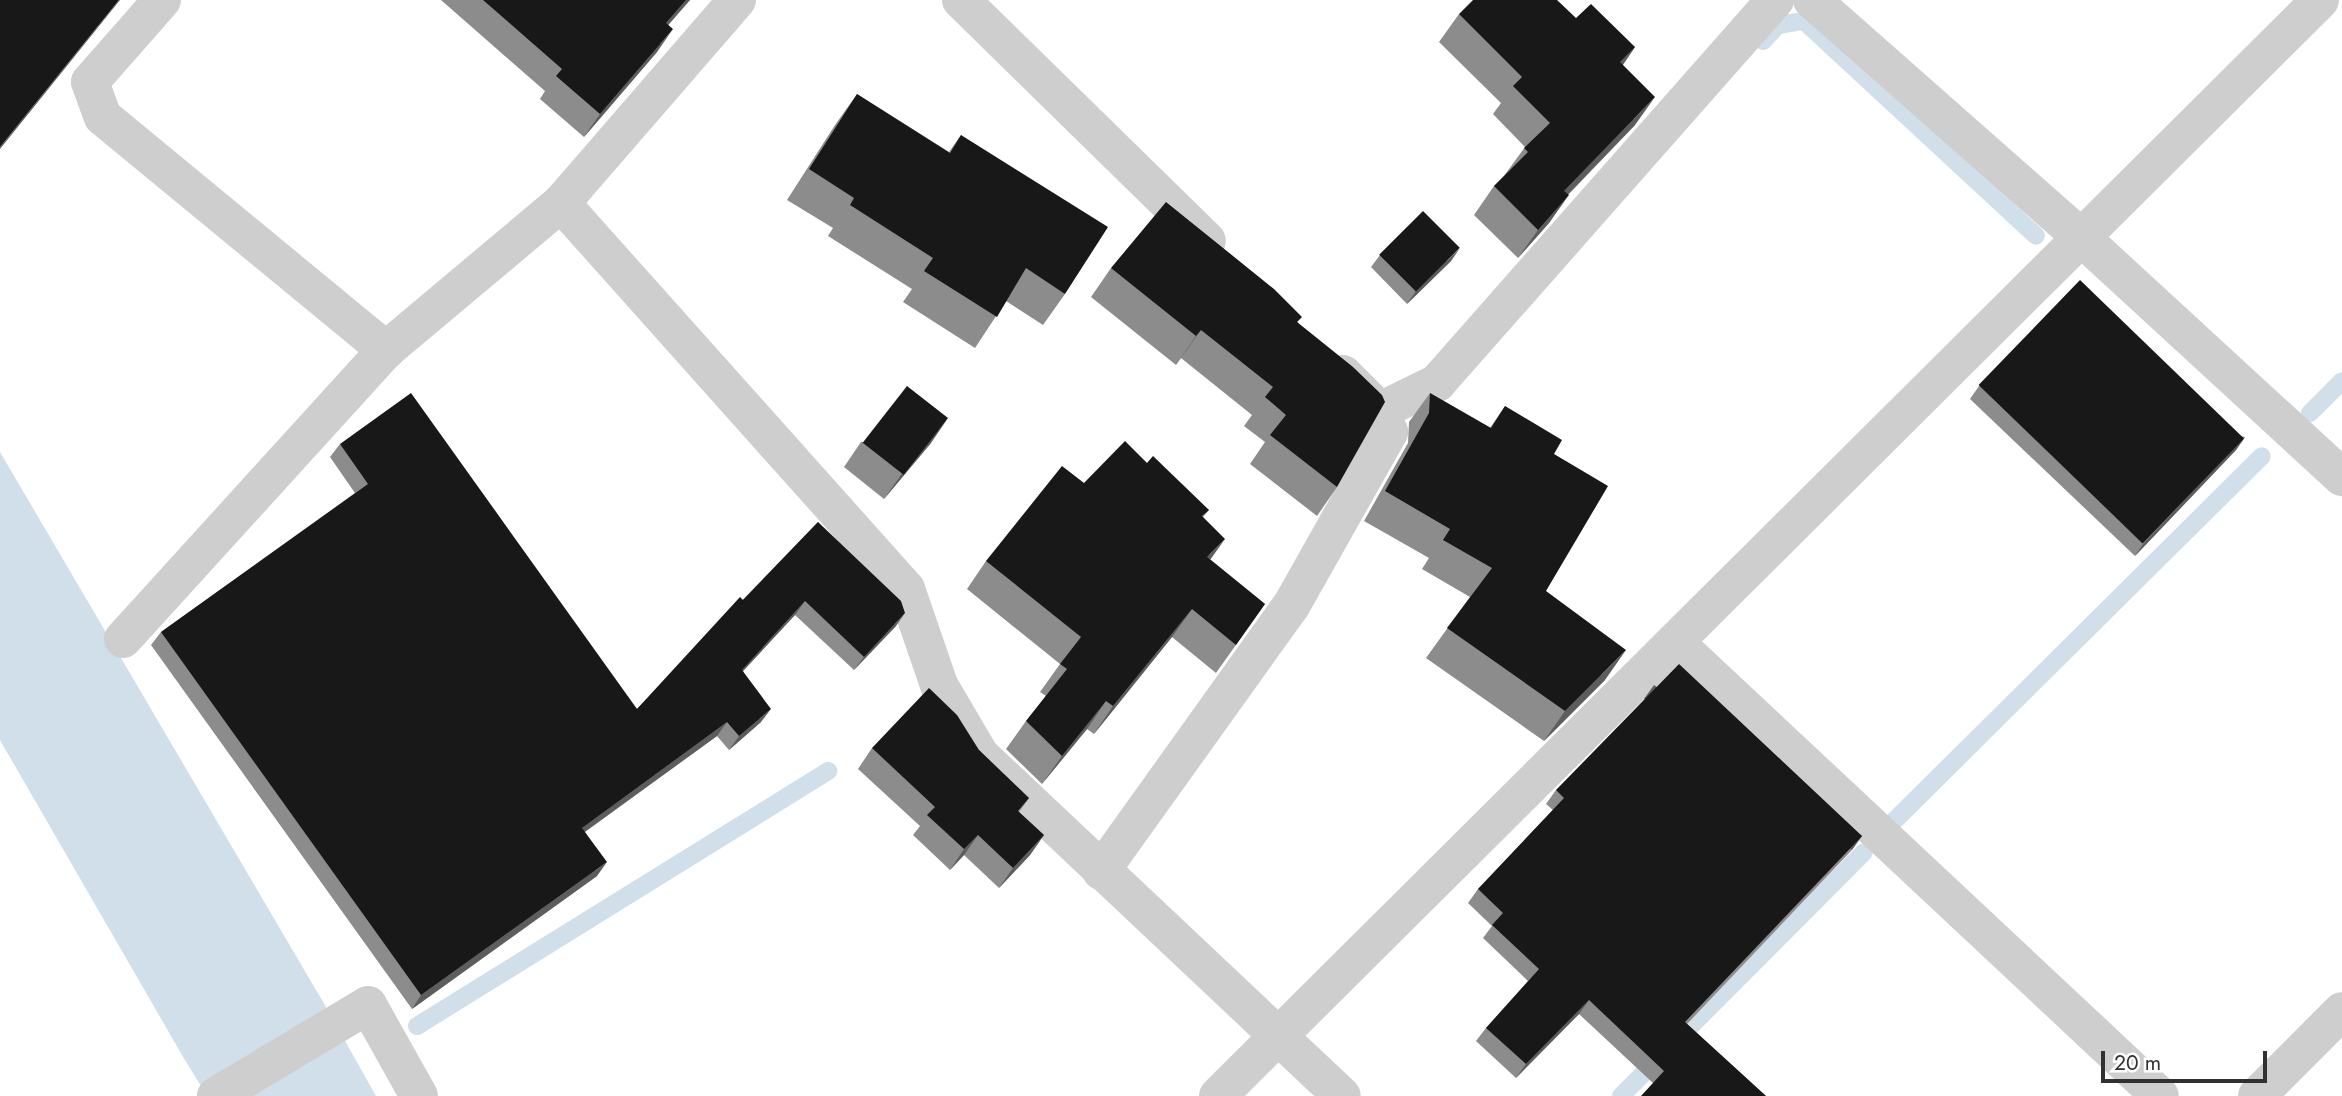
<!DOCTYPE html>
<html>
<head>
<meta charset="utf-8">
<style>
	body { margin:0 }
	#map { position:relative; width:2342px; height:1096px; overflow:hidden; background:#fff; font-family:Jost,sans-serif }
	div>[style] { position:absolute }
	.water>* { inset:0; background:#d0dfea }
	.stream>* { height:18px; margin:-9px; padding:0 9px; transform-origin:9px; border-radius:9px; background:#d0dfea }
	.street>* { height:38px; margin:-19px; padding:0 19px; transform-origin:19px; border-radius:19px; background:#cecece }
	.wall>* { inset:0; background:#8c8c8c }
	.shaded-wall>* { inset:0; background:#5d5d5d; transform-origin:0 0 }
	.building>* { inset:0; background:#181818; transform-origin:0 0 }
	span { translate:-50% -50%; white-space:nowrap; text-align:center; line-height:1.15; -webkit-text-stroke:7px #fff; paint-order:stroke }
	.scale { position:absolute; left:2101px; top:1051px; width:166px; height:32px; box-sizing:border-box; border:4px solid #313131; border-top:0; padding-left:9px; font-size:21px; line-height:24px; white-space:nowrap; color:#313131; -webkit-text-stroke:5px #fff; paint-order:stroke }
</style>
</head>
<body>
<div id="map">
	<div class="water">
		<div style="clip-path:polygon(0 452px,326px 1007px,376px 1096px,207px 1096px,182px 1055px,0 740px)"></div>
	</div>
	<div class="stream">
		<div style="left:1763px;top:41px;width:22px;rotate:-47deg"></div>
		<div style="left:1778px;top:25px;width:26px;rotate:-9deg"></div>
		<div style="left:1804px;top:21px;width:316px;rotate:42.8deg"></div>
		<div style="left:2310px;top:413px;width:45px;rotate:-45deg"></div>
		<div style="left:1889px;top:826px;width:525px;rotate:-44.77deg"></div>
		<div style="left:417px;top:1026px;width:484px;rotate:-31.8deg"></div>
		<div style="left:1621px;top:1096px;width:344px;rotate:-45.1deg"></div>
	</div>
	<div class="street">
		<div style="left:162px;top:0;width:109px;rotate:131.3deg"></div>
		<div style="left:90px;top:82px;width:37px;rotate:70deg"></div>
		<div style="left:103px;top:117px;width:367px;rotate:39.5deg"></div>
		<div style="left:737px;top:0;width:269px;rotate:130.9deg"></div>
		<div style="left:561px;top:203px;width:518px;rotate:48.21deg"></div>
		<div style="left:906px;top:589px;width:102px;rotate:71deg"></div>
		<div style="left:939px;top:685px;width:81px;rotate:59.6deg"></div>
		<div style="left:980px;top:755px;width:497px;rotate:43.3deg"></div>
		<div style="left:961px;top:0;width:344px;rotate:44.4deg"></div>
		<div style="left:1812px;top:0;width:361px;rotate:41.4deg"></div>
		<div style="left:2083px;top:239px;width:352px;rotate:42.6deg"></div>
		<div style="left:1343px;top:374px;width:52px;rotate:45deg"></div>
		<div style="left:1380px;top:411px;width:64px;rotate:-26.2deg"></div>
		<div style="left:1437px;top:383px;width:511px;rotate:-48.57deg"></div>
		<div style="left:123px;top:639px;width:391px;rotate:-47.7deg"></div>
		<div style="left:386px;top:350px;width:229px;rotate:-40deg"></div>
		<div style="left:1675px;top:642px;width:664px;rotate:43.11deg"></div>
		<div style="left:1101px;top:871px;width:326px;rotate:-54.4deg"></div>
		<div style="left:1291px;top:606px;width:200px;rotate:-60.6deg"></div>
		<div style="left:1389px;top:432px;width:23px;rotate:-113deg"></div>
		<div style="left:216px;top:1096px;width:177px;rotate:-30.9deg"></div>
		<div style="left:368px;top:1005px;width:104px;rotate:60.7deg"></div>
		<div style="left:1218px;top:1096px;width:1554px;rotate:-44.84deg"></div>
		<div style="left:2257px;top:1096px;width:120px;rotate:-45deg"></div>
	</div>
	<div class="wall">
		<div style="clip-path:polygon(441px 0,690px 0,668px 25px,657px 52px,584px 137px,540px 99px,545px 91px)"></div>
		<div style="clip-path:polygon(1459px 14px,1576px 18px,1635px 47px,1623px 65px,1635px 125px,1568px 195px,1549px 223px,1518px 258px,1474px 215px,1494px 186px,1504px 176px,1525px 147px,1493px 114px,1501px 103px,1439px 42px)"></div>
		<div style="clip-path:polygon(857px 94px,949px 152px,961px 135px,1065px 294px,1043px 325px,1006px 301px,975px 348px,903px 302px,912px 289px,828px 236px,833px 228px,787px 200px,835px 125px)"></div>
		<div style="clip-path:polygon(1380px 255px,1451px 261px,1407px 304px,1371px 267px)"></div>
		<div style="clip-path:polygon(1111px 268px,1298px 322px,1337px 487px,1317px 516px,1250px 464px,1265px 442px,1244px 426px,1252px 415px,1181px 358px,1176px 365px,1091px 297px)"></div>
		<div style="clip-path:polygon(1979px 386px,2245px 437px,2236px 450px,2135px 556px,1970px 399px)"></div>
		<div style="clip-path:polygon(1430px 393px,1490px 428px,1505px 406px,1554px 454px,1546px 591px,1605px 680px,1544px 741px,1426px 658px,1470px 597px,1422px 569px,1429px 558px,1364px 521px,1408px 443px,1409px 422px)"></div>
		<div style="clip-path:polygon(861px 442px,931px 443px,884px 499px,844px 467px)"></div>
		<div style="clip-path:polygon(340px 444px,637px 709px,818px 522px,896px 626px,854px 670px,795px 615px,743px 671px,761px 722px,729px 750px,717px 736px,585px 832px,597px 876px,412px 1009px,151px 645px,161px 632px,355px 493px,330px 457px)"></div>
		<div style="clip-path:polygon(1147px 463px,1209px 510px,1203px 517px,1210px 559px,1265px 604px,1216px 673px,1172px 637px,1094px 734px,1087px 729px,1042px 784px,1006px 749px,1026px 721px,1046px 696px,1040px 692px,1060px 664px,967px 589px,986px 561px,1084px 483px)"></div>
		<div style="clip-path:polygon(872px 748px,979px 750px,1029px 798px,1019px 812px,1044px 835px,1030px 855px,999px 888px,964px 855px,950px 870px,913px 835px,920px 826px,858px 769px)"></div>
		<div style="clip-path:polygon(1556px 790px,1862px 836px,1852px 850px,1687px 1024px,1766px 1096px,1653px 1083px,1579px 1014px,1516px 1078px,1476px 1041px,1486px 1028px,1528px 981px,1483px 938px,1492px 926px,1468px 903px,1478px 889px,1553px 810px,1546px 804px)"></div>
	</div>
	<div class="shaded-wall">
		<div style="clip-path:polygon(119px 0,120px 0,0 149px,0 147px)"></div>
		<div style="clip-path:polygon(686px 0,690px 0,650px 46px,666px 23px)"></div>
		<div style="clip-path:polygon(673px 29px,657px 52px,584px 137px,600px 114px)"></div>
		<div style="clip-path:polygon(1635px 47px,1615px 76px,1620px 62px)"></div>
		<div style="clip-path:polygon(1655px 97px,1635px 125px,1544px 219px,1564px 191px)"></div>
		<div style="clip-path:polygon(1569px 195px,1549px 223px,1518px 258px,1538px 230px)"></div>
		<div style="clip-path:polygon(1460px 248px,1451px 261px,1407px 304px,1416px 291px)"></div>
		<div style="clip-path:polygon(1201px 330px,1176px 365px,1196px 336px)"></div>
		<div style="clip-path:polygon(948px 418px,931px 443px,884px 499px,901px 475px)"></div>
		<div style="clip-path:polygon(2245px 437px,2236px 450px,2135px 556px,2144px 543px)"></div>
		<div style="clip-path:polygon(1225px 539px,1205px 567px,1207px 557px)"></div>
		<div style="clip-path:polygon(805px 601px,795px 615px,732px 683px,742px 670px)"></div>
		<div style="clip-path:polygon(1192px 609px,1172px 637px,1094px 734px,1113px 706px)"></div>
		<div style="clip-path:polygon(905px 613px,896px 626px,854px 670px,864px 657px)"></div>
		<div style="clip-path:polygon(1626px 650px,1605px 680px,1544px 741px,1565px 711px)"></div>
		<div style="clip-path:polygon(1106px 701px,1087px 729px,1042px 784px,1062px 756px)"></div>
		<div style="clip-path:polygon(771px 709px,761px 722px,729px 750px,739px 736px)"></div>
		<div style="clip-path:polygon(727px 722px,717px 736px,572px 841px,582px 828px)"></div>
		<div style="clip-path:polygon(978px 835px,964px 855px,950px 870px,964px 849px)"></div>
		<div style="clip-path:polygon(1044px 835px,1030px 855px,999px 888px,1013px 868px)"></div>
		<div style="left:1862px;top:836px;width:17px;height:257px;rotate:126deg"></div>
		<div style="clip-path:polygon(607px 862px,597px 876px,412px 1009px,421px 995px)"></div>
		<div style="clip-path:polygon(1589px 1000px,1579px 1014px,1516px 1078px,1526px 1064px)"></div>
	</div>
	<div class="building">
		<div style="clip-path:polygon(0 0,119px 0,0 147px)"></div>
		<div style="clip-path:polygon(483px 0,686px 0,666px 23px,673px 29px,600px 114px,556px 76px,562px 69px)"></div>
		<div style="clip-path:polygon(1473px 0,1557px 0,1576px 18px,1591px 4px,1635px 47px,1620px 62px,1655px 97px,1564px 191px,1569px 195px,1538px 230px,1494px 186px,1528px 152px,1524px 148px,1550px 123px,1513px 86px,1522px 77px,1459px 14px)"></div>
		<div style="clip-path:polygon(857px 94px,950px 153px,961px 135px,1108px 227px,1065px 294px,1026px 268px,997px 317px,924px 271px,933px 258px,850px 205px,854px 198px,809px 169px)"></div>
		<div style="clip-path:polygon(1166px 202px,1274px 289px,1302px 317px,1297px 322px,1353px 367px,1382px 395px,1385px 402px,1337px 487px,1270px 435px,1286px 415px,1265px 397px,1273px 387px,1201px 330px,1196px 336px,1111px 268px)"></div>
		<div style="left:1423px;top:211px;width:52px;height:62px;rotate:45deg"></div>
		<div style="left:2080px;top:280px;width:228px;height:146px;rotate:44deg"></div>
		<div style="left:907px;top:386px;width:52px;height:72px;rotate:38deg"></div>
		<div style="clip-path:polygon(411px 393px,637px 709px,740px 597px,743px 600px,818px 522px,901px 601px,905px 613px,864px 657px,805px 601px,742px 670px,771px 709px,739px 736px,727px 722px,582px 828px,607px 862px,421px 995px,161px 632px,368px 484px,340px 444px)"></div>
		<div style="clip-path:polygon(1430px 393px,1491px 428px,1505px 406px,1562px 440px,1554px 454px,1608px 486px,1546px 591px,1626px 650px,1565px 711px,1447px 628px,1492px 568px,1443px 540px,1450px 529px,1385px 491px,1429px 413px)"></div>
		<div style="clip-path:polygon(1125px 441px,1147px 463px,1153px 456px,1209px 510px,1202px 516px,1225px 539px,1207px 557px,1265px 604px,1236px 645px,1192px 609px,1113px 706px,1106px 701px,1062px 756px,1026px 721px,1067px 669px,1060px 664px,1081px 637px,986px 561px,1062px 466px,1084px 483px)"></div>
		<div style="clip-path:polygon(1679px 664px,1862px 836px,1685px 1022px,1766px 1096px,1641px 1096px,1664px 1071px,1589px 1000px,1526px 1064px,1486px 1028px,1539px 969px,1492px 925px,1503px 913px,1478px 889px,1564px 798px,1556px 790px)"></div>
		<div style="clip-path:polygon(929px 688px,957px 715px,979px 750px,1029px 798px,1018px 811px,1044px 835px,1013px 868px,978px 835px,964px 849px,927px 815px,935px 807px,872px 748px)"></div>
	</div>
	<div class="scale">20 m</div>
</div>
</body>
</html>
